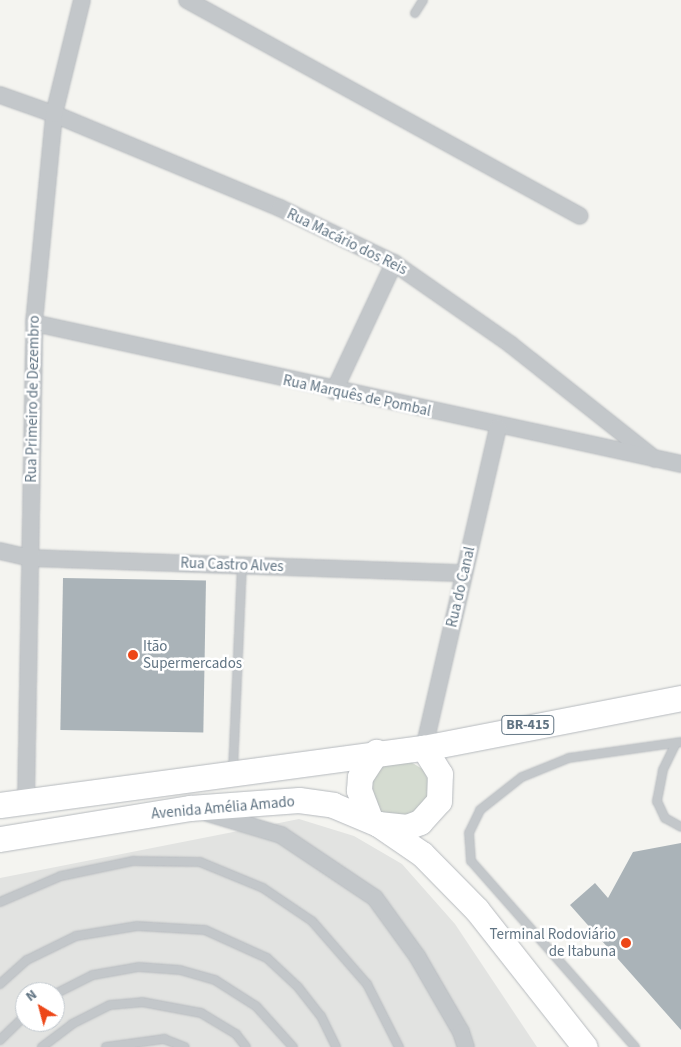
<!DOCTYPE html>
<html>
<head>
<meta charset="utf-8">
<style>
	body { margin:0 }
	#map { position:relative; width:681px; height:1047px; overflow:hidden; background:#f4f4f0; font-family:"Source Sans 3",sans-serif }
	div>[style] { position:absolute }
	.built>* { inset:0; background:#e2e3e1 }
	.green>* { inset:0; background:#d5dcd1 }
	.building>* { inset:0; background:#aab3b8; transform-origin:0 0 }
	.roads { filter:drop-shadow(0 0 1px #b6babe) drop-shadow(0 0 1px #b6babe) }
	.service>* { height:8px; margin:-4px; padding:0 4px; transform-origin:4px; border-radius:4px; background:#c3c7ca }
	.minor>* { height:16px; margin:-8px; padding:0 8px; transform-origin:8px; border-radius:8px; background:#c3c7ca }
	.primary>* { height:25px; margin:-12.5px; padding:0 12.5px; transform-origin:12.5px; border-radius:12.5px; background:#fff }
	.dots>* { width:14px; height:14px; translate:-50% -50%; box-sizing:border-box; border:2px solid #fff; border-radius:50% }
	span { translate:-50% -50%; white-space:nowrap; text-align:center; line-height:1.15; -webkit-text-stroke:5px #fff; paint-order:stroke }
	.shield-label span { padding:1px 4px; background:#fff; border:1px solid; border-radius:4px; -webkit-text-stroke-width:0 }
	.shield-label { font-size:14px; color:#617483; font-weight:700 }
	.street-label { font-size:15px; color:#617483 }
	.poi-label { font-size:15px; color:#617483 }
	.left { translate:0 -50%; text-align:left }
	.right { translate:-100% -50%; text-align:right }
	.north { position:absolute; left:15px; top:982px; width:50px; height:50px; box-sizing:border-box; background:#fff; border:1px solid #c0c7cd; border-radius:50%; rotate:323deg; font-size:14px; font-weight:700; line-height:20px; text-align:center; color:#617483 }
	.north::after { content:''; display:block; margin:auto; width:18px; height:22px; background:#ed4718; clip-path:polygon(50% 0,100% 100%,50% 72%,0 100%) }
</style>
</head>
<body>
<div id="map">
	<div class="built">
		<div style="clip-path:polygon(evenodd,299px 819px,354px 836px,402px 864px,455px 924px,537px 1047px,0 1047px,0 878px,299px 819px,25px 992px,55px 992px,55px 1022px,25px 1022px,25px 992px)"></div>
	</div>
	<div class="green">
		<div style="clip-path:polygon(406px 759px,424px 770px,431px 789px,418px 815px,381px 813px,370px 787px,373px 777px,386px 763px)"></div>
	</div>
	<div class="building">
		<div style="left:63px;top:578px;width:143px;height:152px;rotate:1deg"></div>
		<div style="clip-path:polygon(681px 843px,681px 1030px,570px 905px,595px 883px,608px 898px,633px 852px)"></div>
	</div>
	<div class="roads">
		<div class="service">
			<div style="left:415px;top:13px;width:15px;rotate:-58deg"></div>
			<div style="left:676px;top:743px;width:30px;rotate:116deg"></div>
			<div style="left:663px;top:770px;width:32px;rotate:101deg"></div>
			<div style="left:657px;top:801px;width:19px;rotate:65deg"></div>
			<div style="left:665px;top:818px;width:18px;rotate:29deg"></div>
			<div style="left:233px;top:770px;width:205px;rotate:-87.5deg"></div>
			<div style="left:0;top:902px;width:66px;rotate:-23.1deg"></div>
			<div style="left:61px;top:876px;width:74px;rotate:-11.8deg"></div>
			<div style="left:133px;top:861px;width:67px;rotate:0.9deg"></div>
			<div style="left:200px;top:862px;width:68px;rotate:22.4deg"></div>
			<div style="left:263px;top:888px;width:59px;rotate:34deg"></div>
			<div style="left:312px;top:921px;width:84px;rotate:48.9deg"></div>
			<div style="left:367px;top:984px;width:71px;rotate:63.1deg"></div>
			<div style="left:0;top:984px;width:36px;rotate:-42deg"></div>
			<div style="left:27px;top:960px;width:55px;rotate:-26.1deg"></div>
			<div style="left:76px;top:936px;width:62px;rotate:-9.3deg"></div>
			<div style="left:137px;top:926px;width:68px;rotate:3.4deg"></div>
			<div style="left:205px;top:930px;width:68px;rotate:24.3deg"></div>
			<div style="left:267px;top:958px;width:42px;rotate:43.1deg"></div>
			<div style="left:298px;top:987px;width:37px;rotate:52deg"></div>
			<div style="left:321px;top:1016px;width:34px;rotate:64deg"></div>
			<div style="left:55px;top:994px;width:42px;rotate:-26.6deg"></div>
			<div style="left:93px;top:975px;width:47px;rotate:-9.9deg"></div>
			<div style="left:139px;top:967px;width:41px;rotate:4.2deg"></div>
			<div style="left:180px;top:970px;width:36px;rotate:16deg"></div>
			<div style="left:215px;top:980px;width:49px;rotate:32.4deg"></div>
			<div style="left:256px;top:1006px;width:55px;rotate:47.9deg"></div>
			<div style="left:0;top:1040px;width:35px;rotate:-44deg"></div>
			<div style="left:42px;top:1047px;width:38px;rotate:-37deg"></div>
			<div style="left:72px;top:1024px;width:42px;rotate:-26.6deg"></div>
			<div style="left:110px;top:1005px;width:32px;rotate:-5deg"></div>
			<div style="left:142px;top:1002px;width:60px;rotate:10.6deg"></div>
			<div style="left:201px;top:1013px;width:41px;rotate:31deg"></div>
			<div style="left:236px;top:1034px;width:16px;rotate:52deg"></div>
			<div style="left:106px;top:1047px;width:59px;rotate:-7.9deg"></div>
			<div style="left:164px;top:1039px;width:22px;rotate:21deg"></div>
			<div style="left:635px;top:1047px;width:248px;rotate:-131.4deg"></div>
			<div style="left:471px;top:861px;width:28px;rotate:-94deg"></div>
			<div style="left:469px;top:833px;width:25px;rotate:-64deg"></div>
			<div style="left:480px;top:810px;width:53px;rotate:-38.2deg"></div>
			<div style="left:522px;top:777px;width:51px;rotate:-22deg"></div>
			<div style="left:569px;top:758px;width:113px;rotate:-8.1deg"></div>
		</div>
		<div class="minor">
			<div style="left:187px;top:0;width:448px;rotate:28.8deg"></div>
			<div style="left:0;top:95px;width:57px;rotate:19.4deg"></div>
			<div style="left:54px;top:114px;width:245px;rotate:22.6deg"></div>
			<div style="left:280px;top:208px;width:127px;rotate:25.8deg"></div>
			<div style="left:394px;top:263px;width:141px;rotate:34.9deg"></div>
			<div style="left:510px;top:344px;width:185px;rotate:38.4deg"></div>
			<div style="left:34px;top:323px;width:662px;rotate:12.29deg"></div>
			<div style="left:334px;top:391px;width:141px;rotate:-64.9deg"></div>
			<div style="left:0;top:551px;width:31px;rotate:13deg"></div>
			<div style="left:30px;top:558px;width:434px;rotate:2deg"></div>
			<div style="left:424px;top:748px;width:329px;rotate:-77deg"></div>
			<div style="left:26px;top:801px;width:478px;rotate:-89deg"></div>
			<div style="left:34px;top:323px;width:210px;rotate:-84.5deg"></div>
			<div style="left:54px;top:114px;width:117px;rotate:-76.2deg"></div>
			<div style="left:201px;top:811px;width:84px;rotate:16.7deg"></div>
			<div style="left:281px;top:835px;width:113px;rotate:33.8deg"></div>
			<div style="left:375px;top:898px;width:72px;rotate:54.1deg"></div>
			<div style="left:417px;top:956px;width:88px;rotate:59.9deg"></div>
			<div style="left:461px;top:1032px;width:16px;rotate:72deg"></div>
		</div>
		<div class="primary">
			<div style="left:0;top:805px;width:428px;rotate:-7.7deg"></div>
			<div style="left:424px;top:748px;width:262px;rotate:-11deg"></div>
			<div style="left:370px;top:819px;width:31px;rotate:-111deg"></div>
			<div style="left:359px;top:790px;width:13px;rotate:-86deg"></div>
			<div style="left:360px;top:777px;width:30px;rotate:-57deg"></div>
			<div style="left:378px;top:824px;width:29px;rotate:6deg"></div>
			<div style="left:407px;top:827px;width:14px;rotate:-21deg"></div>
			<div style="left:420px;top:822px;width:28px;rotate:-48deg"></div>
			<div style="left:439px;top:801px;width:27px;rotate:-88deg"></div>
			<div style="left:440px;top:774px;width:31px;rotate:-122deg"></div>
			<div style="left:0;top:839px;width:193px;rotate:-9.3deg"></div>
			<div style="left:190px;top:808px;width:109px;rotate:-4.2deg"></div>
			<div style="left:299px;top:800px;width:34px;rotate:8deg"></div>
			<div style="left:333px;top:805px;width:49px;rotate:22.9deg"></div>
			<div style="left:378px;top:824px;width:53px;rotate:34.3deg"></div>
			<div style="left:422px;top:854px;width:78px;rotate:45.5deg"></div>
			<div style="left:477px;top:910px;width:174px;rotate:51.8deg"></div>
		</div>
	</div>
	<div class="dots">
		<div style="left:133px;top:655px;background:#ed4718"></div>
		<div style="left:626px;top:943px;background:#ed4718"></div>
	</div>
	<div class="shield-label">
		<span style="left:528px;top:725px">BR-415</span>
	</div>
	<div class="street-label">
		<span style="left:347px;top:242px;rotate:26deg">Rua Macário dos Reis</span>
		<span style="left:357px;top:396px;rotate:12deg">Rua Marquês de Pombal</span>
		<span style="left:33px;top:399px;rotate:-89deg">Rua Primeiro de Dezembro</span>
		<span style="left:232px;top:565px;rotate:2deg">Rua Castro Alves</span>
		<span style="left:461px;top:587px;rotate:-77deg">Rua do Canal</span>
		<span style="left:223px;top:808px;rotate:-5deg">Avenida Amélia Amado</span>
	</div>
	<div class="poi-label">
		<span class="left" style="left:143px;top:655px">Itão<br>Supermercados</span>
		<span class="right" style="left:616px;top:943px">Terminal Rodoviário<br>de Itabuna</span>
	</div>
	<div class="north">N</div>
</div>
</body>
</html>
